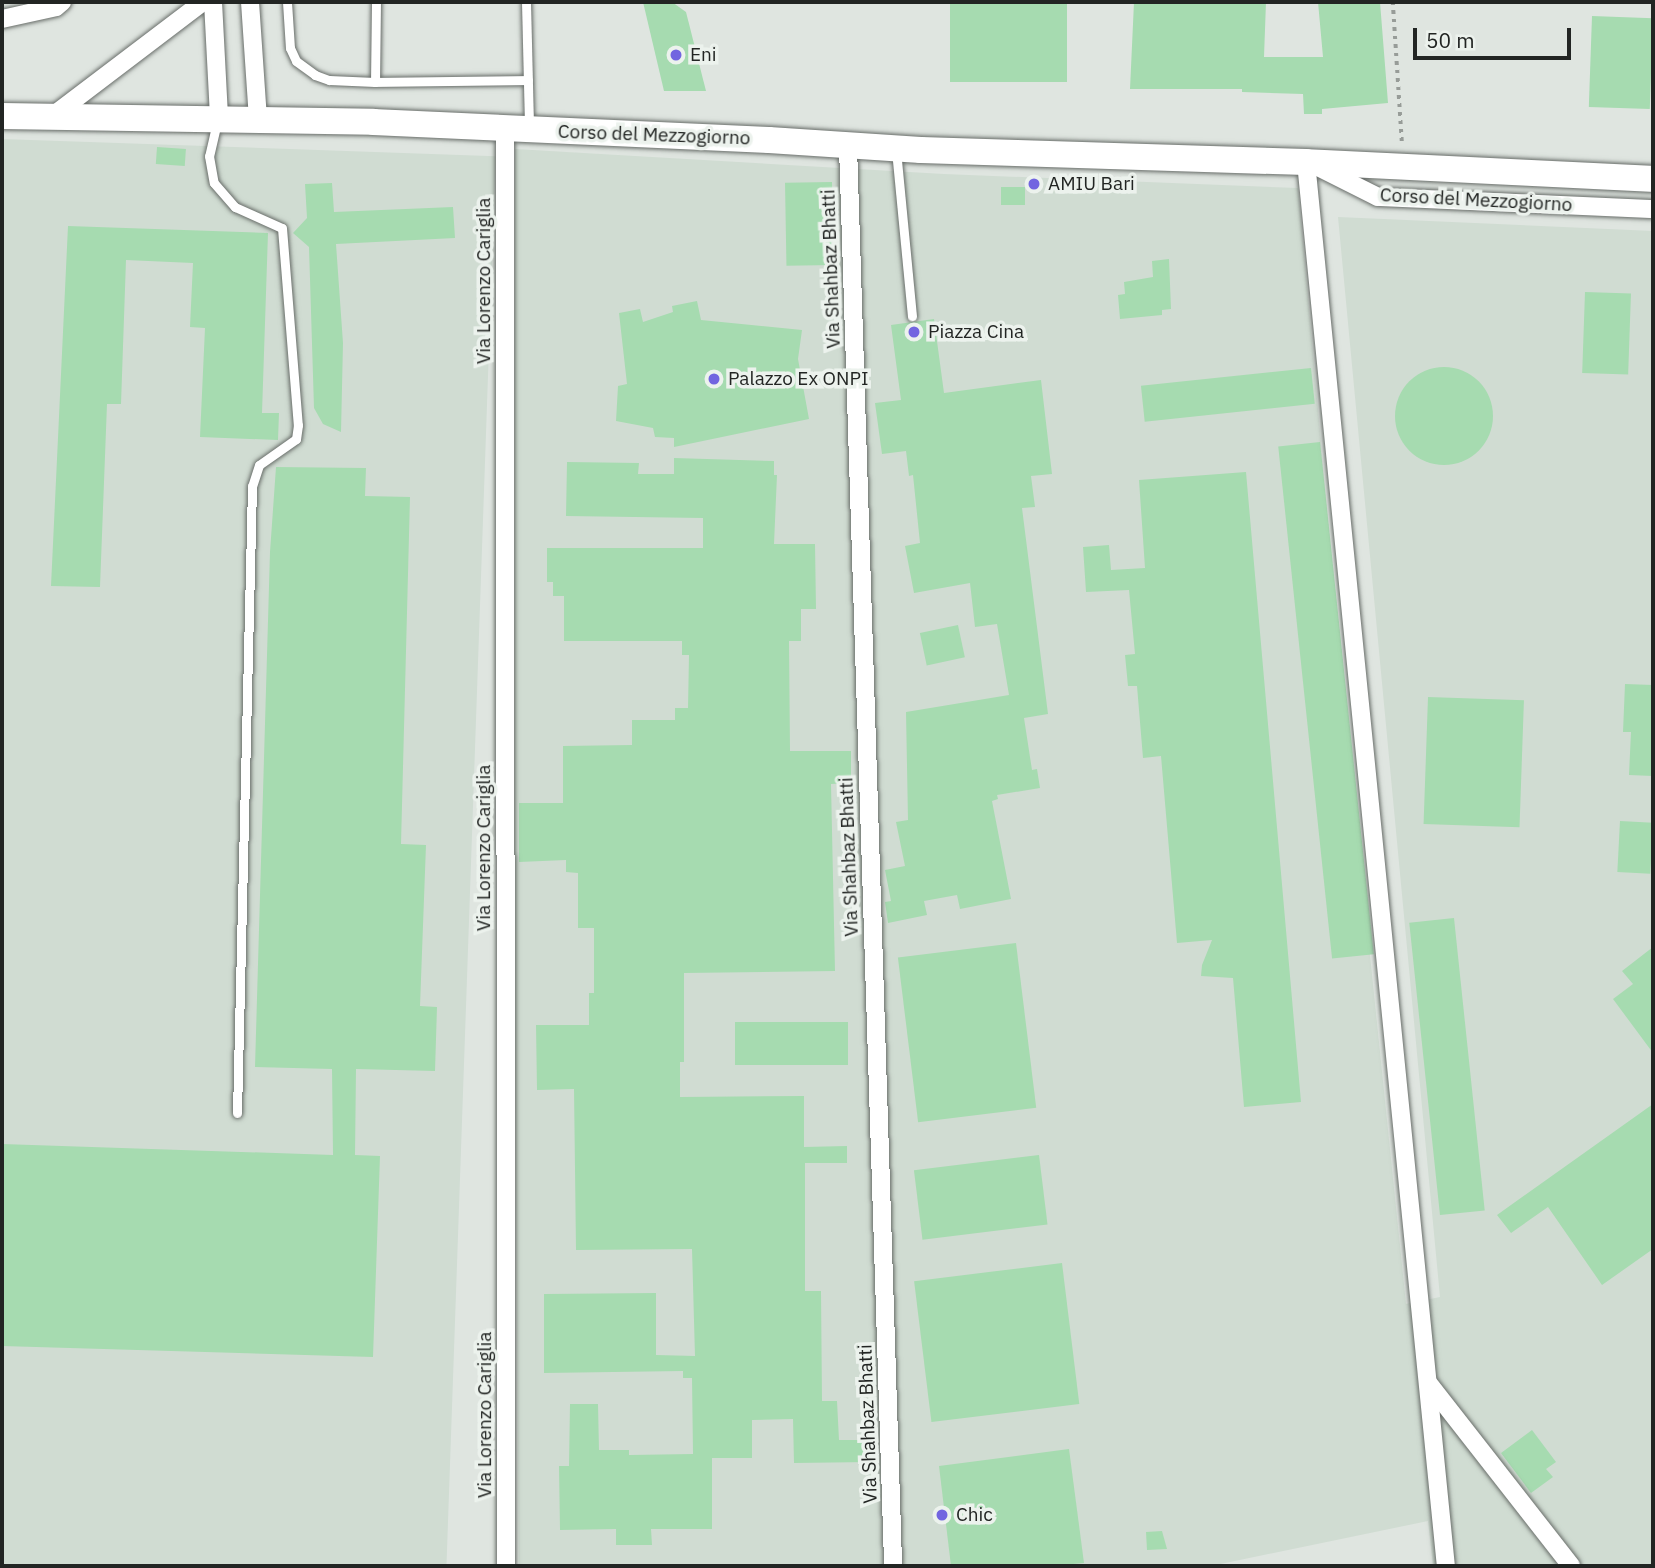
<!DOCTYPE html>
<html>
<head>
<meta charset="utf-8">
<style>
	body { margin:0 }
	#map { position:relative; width:1655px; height:1568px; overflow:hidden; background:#dfe5e0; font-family:"IBM Plex Sans",sans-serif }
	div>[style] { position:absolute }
	.built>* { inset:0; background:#d0dcd2; transform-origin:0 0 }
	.building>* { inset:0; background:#a6dbb0; transform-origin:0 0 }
	.round { border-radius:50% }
	.path>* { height:3.5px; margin-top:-1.75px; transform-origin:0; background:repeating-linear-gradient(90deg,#979c98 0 3.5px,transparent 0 8.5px) }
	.roads { filter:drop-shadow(0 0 2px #686d69) drop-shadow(0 0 2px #686d69) }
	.service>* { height:9px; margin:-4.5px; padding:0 4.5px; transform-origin:4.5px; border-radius:4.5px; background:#fff }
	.minor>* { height:18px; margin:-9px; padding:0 9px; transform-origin:9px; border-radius:9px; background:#fff }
	.secondary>* { height:26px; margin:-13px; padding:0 13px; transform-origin:13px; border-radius:13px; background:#fff }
	.dots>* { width:19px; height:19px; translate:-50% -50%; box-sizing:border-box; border:4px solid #ecf2ed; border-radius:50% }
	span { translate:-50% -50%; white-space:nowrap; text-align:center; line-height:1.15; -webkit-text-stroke:7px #ecf2ed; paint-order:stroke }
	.poi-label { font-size:19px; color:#222523 }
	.left { translate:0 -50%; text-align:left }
	.street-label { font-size:19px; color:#222523 }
	.frame { position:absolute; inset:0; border:4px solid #222523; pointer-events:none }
	.scale { position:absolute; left:1413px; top:28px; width:158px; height:32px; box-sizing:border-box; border:4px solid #222523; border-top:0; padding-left:9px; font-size:21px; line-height:24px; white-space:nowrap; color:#222523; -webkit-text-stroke:5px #ecf2ed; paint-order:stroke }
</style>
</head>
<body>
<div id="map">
	<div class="built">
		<div style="left:2px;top:139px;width:494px;height:1427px;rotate:2deg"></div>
		<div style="clip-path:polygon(515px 149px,944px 174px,1298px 188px,1348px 742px,1406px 1304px,1440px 1297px,1338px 217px,1653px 231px,1653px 1566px,1433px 1566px,1428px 1521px,1211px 1566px,519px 1566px,514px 933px)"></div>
	</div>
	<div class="building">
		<div style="clip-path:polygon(643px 2px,672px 2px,686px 12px,706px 91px,664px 91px)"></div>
		<div style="left:950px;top:2px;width:117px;height:80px"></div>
		<div style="clip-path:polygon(1134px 2px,1266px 2px,1264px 57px,1323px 57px,1318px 2px,1380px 2px,1388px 103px,1322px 109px,1322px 114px,1304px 114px,1303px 94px,1242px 92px,1242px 89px,1130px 89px)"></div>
		<div style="left:1592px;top:16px;width:61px;height:91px;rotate:2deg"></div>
		<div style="left:157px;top:147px;width:29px;height:17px;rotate:4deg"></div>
		<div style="left:832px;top:182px;width:83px;height:47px;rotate:89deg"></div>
		<div style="clip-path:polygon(332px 183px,334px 212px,453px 207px,455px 238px,336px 244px,343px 343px,341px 432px,323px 424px,314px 408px,309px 247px,293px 233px,307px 218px,305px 184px)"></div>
		<div style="left:1001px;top:187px;width:24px;height:18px"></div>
		<div style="clip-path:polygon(68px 226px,268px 233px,262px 413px,279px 413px,278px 440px,200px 437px,205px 328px,190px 327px,193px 263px,126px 260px,121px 404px,107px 404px,100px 587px,51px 586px)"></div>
		<div style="clip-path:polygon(1169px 259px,1171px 309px,1162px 310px,1162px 315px,1120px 319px,1118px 295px,1125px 294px,1124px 282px,1153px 277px,1152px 261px)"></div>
		<div style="left:1585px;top:292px;width:46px;height:81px;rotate:2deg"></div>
		<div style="clip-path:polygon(697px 301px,701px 320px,802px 330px,798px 359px,809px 419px,674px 447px,674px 438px,655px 437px,653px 428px,616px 421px,618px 386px,627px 384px,619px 313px,640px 309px,643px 322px,673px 312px,672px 306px)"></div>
		<div style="clip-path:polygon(934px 319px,944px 393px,1041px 380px,1052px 474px,1031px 476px,1035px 507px,1022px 508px,1048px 714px,1024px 718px,1032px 770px,1037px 769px,1040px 788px,997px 795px,998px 799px,992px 801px,1011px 899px,960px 909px,957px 895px,924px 901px,927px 915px,888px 923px,885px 902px,891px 901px,885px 870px,905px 866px,896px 822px,908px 820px,906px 712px,1009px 695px,997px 624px,975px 627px,970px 583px,914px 593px,905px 546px,920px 543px,913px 475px,909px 476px,906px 451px,882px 454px,875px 403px,901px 400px,891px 325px)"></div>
		<div class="round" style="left:1395px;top:367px;width:98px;height:98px"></div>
		<div style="left:1311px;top:368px;width:36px;height:171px;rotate:84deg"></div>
		<div style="left:1320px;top:442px;width:515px;height:42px;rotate:84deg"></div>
		<div style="clip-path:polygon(674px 458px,774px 461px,774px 475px,777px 475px,774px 544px,815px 544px,816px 609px,801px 609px,801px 641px,789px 641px,790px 751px,851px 751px,851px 783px,831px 784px,835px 971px,684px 973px,684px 1062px,680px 1062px,680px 1097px,804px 1096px,804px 1147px,847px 1146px,847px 1163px,805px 1163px,805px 1291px,821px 1291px,822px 1401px,837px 1401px,839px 1440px,870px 1440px,870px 1462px,794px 1463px,793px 1419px,752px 1420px,752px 1458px,712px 1458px,712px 1529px,651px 1529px,652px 1545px,616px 1545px,616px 1529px,560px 1530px,559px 1466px,569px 1466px,570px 1404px,598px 1404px,599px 1450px,629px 1450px,629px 1455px,693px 1454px,692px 1378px,683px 1378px,683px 1371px,544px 1373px,544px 1294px,656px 1293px,656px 1355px,695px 1356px,692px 1249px,576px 1250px,574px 1089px,537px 1090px,536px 1025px,589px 1025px,589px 993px,594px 993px,594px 928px,578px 928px,578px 873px,566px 872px,566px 860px,519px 862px,519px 803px,563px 803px,563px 746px,632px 745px,632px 720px,675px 720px,675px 708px,688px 708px,689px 655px,682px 655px,682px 641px,564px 641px,564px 596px,553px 596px,553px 582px,547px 582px,547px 548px,703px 548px,703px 518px,566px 516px,567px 462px,639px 463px,638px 474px,674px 474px)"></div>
		<div style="clip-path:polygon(276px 467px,366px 468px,365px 496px,410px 497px,401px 844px,426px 845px,420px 1006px,437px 1007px,435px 1071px,356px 1069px,355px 1155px,380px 1156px,373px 1357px,2px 1346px,2px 1144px,333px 1155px,332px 1069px,255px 1067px,270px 552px)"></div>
		<div style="clip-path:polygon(1246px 472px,1301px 1102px,1244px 1107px,1233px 978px,1201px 976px,1202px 965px,1212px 940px,1177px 943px,1161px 756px,1143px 758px,1137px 686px,1128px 686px,1125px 655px,1135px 654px,1129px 590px,1086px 592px,1083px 547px,1109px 545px,1111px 570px,1145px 568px,1139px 480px)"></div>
		<div style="left:958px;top:625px;width:33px;height:39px;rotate:78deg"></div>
		<div style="clip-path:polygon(1625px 684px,1653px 685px,1653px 776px,1629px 775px,1631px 732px,1623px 732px)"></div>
		<div style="left:1428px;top:697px;width:96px;height:127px;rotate:2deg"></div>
		<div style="left:1620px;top:821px;width:33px;height:51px;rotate:3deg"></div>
		<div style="left:1454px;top:918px;width:294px;height:45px;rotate:84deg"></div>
		<div style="left:1016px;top:943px;width:166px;height:119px;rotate:83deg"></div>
		<div style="clip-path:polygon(1653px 947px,1653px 1053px,1613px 999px,1633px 984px,1622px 971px)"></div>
		<div style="left:848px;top:1022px;width:43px;height:113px;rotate:90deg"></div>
		<div style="clip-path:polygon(1653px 1104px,1653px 1249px,1602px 1285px,1548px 1207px,1511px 1233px,1497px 1215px)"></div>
		<div style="left:1039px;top:1155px;width:70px;height:126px;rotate:83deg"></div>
		<div style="left:1062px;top:1263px;width:142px;height:149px;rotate:83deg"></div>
		<div style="clip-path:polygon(1532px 1430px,1556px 1462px,1546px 1469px,1553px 1477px,1531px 1493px,1501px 1453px)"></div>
		<div style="clip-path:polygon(1069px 1449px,1084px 1563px,1053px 1566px,951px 1566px,939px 1466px)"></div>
		<div style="clip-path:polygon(1162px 1531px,1167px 1549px,1147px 1550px,1146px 1532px)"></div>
	</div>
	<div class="path">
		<div style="left:1393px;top:2px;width:141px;rotate:86.3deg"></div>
	</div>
	<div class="roads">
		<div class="service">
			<div style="left:287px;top:2px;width:46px;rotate:86.3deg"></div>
			<div style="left:290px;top:48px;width:14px;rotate:65deg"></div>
			<div style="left:296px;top:61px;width:24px;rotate:36deg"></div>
			<div style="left:315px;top:75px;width:15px;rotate:20deg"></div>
			<div style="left:329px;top:80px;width:46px;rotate:2.5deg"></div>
			<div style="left:376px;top:2px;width:80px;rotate:90.7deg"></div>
			<div style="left:375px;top:82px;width:153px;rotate:-0.7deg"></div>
			<div style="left:526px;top:2px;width:123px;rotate:88.6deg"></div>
			<div style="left:217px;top:122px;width:35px;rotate:103deg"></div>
			<div style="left:209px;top:156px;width:27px;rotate:80deg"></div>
			<div style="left:214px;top:183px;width:32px;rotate:49deg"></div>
			<div style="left:235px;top:207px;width:51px;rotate:24.1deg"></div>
			<div style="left:282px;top:228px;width:198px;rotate:85.4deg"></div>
			<div style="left:298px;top:425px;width:14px;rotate:98deg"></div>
			<div style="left:296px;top:439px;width:45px;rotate:144.9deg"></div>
			<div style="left:259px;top:465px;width:22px;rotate:108deg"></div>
			<div style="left:252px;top:486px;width:627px;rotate:91.37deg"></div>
			<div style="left:896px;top:150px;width:167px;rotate:84.5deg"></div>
		</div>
		<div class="minor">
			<div style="left:213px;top:2px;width:115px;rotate:87deg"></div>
			<div style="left:250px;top:2px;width:117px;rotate:86.1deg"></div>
			<div style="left:2px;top:19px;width:55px;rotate:-12.5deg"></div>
			<div style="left:56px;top:7px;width:8px;rotate:-40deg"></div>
			<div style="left:50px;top:118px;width:192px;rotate:-37.2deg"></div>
			<div style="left:505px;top:130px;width:1436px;rotate:89.96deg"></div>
			<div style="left:848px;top:146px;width:1421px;rotate:88.18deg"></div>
			<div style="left:1306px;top:162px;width:1411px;rotate:84.31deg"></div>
			<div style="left:1316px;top:166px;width:69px;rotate:26.6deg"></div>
			<div style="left:1378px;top:197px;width:275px;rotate:2.5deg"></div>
			<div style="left:1429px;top:1384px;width:231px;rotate:52deg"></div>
		</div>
		<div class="secondary">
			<div style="left:2px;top:116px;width:371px;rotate:0.9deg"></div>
			<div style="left:373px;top:122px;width:396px;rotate:2.6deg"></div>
			<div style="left:769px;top:140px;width:152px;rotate:3.8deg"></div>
			<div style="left:921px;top:150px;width:385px;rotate:1.8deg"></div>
			<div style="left:1306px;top:162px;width:347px;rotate:2.8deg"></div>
		</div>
	</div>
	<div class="dots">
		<div style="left:676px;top:55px;background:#7265e0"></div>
		<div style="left:1034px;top:184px;background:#7265e0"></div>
		<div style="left:914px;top:332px;background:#7265e0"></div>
		<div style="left:714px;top:379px;background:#7265e0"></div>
		<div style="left:942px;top:1515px;background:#7265e0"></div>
	</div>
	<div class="poi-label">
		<span class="left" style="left:690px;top:55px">Eni</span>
		<span class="left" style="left:1048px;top:184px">AMIU Bari</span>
		<span class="left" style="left:928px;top:332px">Piazza Cina</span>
		<span class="left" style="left:728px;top:379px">Palazzo Ex ONPI</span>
		<span class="left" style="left:956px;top:1515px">Chic</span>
	</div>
	<div class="street-label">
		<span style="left:654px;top:135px;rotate:2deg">Corso del Mezzogiorno</span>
		<span style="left:1476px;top:200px;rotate:3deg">Corso del Mezzogiorno</span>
		<span style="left:831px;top:269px;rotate:-92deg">Via Shahbaz Bhatti</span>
		<span style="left:484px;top:281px;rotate:-90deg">Via Lorenzo Cariglia</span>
		<span style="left:484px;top:848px;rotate:-90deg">Via Lorenzo Cariglia</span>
		<span style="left:849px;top:857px;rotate:-92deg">Via Shahbaz Bhatti</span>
		<span style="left:485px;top:1415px;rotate:-90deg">Via Lorenzo Cariglia</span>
		<span style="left:868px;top:1424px;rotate:-92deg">Via Shahbaz Bhatti</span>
	</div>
	<div class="frame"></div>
	<div class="scale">50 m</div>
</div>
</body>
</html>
